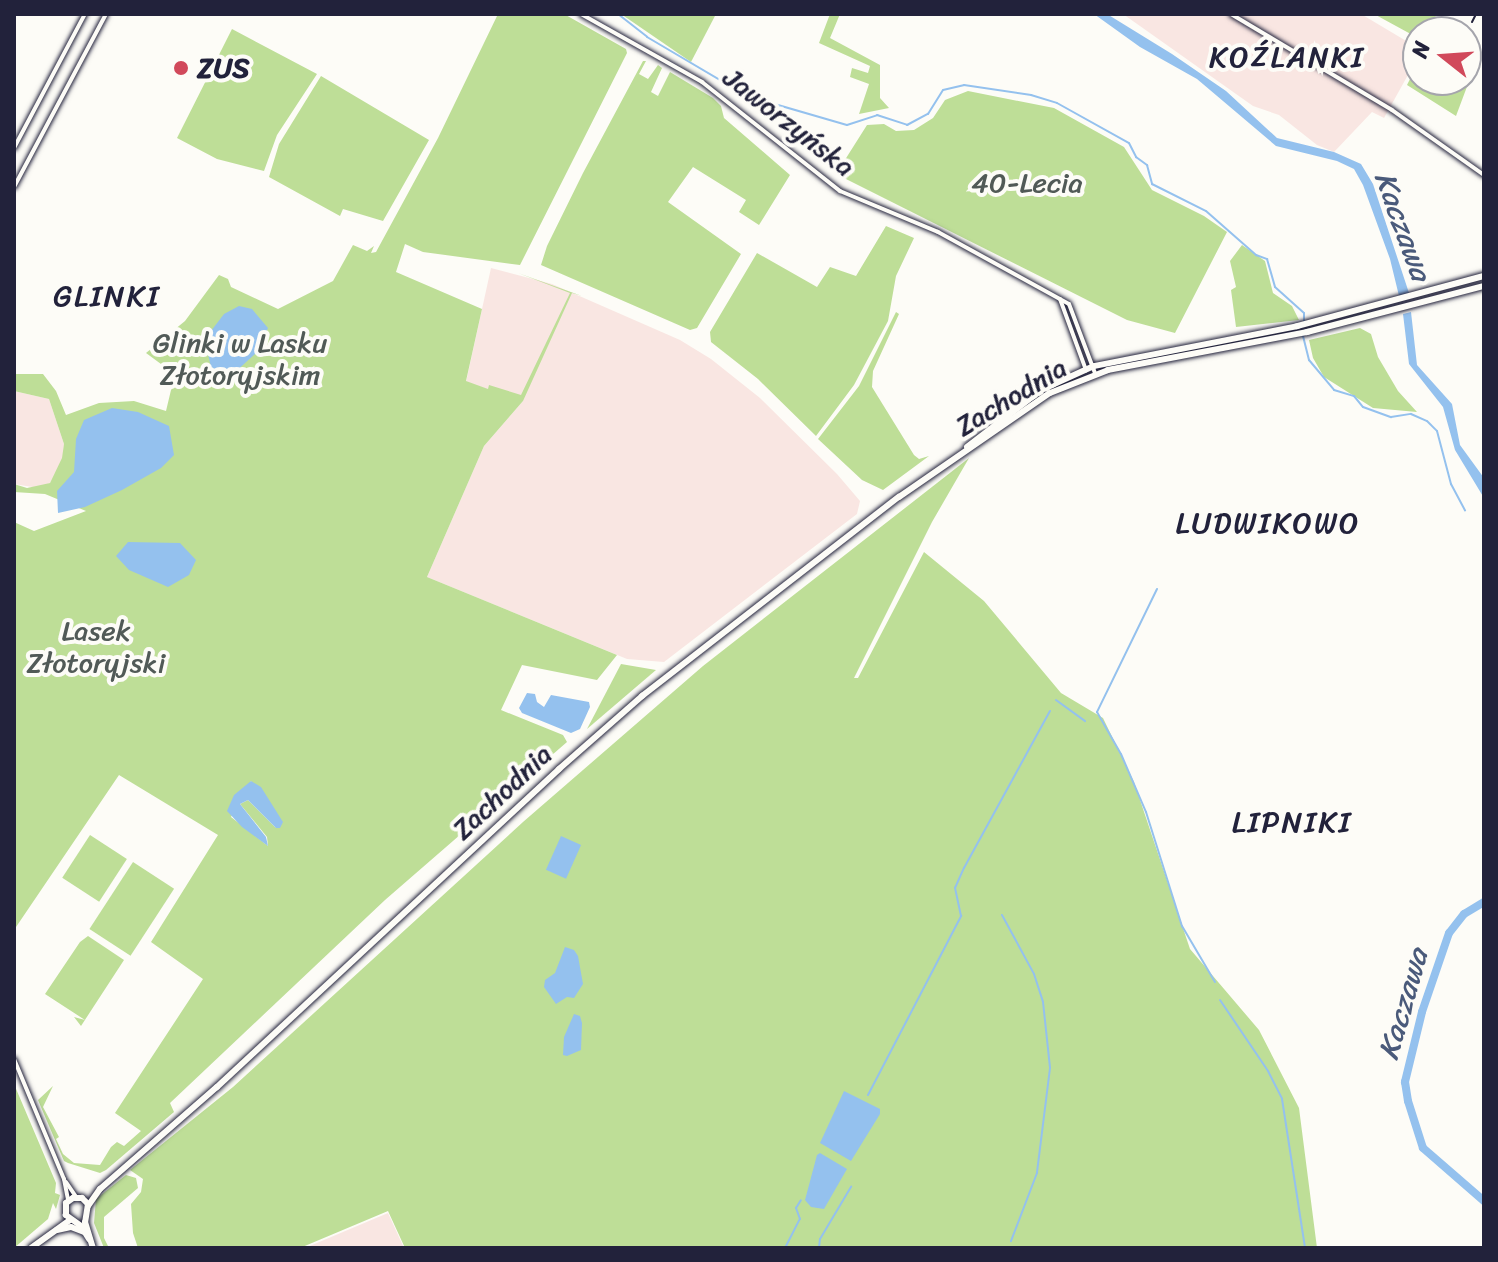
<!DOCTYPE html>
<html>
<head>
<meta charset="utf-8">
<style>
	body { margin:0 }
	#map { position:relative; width:1498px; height:1262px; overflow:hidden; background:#fdfcf7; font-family:Sriracha,sans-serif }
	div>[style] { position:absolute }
	.built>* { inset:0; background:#f9e6e2 }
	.green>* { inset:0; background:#bede97; transform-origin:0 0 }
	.water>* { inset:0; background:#94c1ee; transform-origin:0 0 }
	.stream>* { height:2px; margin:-1px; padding:0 1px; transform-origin:1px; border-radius:1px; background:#94c1ee }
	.river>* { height:8px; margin:-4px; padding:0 4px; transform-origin:4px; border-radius:4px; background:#94c1ee }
	.roads { filter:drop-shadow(0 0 2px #22223b) drop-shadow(0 0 2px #22223b) }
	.minor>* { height:4px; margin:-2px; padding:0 2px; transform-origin:2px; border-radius:2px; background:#fdfcf7 }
	.major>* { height:6px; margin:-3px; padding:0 3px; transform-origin:3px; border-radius:3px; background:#fdfcf7 }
	.rail>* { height:2px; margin:-1px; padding:0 1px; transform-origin:1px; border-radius:1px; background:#22223b }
	.dots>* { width:22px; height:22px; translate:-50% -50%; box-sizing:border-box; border:4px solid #fdfcf7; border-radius:50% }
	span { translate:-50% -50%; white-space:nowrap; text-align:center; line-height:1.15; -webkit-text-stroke:8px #fdfcf7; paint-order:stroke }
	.poi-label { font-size:28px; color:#22223b; font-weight:700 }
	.left { translate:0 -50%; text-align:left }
	.street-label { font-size:28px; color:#22223b }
	.park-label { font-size:28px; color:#515a57 }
	.neighbourhood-label { font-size:30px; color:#22223b; letter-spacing:2px }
	.water-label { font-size:30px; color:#4a5a7a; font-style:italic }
	.frame { position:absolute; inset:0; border:16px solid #22223b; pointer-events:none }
	.north { position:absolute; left:1402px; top:16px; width:80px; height:80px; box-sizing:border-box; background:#fdfcf7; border:2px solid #a5a5ac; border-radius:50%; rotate:287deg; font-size:22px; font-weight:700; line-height:32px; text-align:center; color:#22223b }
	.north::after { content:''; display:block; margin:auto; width:28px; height:36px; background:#d1495b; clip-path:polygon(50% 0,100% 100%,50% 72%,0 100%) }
</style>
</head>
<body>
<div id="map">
	<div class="built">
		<div style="clip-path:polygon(1123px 14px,1361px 14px,1418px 48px,1418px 57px,1384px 118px,1372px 112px,1334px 152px,1317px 145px,1279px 115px,1253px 106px)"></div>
		<div style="clip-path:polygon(491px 268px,552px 284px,680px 340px,711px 359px,760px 398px,837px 474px,860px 501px,857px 514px,664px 662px,627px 659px,427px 577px,484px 446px,523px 401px,466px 382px)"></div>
		<div style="clip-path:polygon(14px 391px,49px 399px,64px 444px,63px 458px,50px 483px,38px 488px,14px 484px)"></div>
		<div style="clip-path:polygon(388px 1213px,404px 1248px,305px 1248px)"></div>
	</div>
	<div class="green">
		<div style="clip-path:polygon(evenodd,498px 14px,564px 14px,626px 49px,627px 53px,520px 265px,423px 252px,405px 244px,396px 272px,482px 309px,466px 381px,488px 389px,489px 385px,521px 395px,570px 293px,518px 273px,582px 296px,572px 293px,523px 401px,484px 446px,427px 577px,617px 655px,597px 680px,522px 665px,501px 710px,563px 735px,567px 742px,385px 900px,170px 1103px,174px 1112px,106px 1170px,100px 1173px,68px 1163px,64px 1161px,38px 1100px,53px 1086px,43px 1107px,59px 1137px,56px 1139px,63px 1154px,74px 1163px,100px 1165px,111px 1147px,117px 1142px,124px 1146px,141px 1131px,115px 1113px,203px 979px,151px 942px,218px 835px,119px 775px,14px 930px,14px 522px,34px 531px,86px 511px,45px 494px,14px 492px,14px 484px,27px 488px,50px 483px,62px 458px,64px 444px,49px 399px,14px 391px,14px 374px,43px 374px,56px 391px,66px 415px,99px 403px,134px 401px,166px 411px,171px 390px,180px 378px,146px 353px,185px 321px,219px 275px,228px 279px,231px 287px,278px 309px,333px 281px,353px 245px,367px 251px,374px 246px,371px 253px,376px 252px,438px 138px,498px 14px,251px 781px,276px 828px,248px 800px,240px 804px,267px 837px,268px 846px,231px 817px,251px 781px)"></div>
		<div style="clip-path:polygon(621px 14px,716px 14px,691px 62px)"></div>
		<div style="clip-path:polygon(830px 14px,840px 14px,830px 38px,880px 65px,880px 98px,889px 108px,859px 114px,869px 84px,850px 77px,852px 68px,868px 73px,870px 66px,819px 43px)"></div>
		<div style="clip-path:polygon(1374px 14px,1437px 14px,1427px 32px,1418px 32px,1418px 38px)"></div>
		<div style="clip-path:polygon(232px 29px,317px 74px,277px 135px,264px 171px,217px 159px,177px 138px)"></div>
		<div style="clip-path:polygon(643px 61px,646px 61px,639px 74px,648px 79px,658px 65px,662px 68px,651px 92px,658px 96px,670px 72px,713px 98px,721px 106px,724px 118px,790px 175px,759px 225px,739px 212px,746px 200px,693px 167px,668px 202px,741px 254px,697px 328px,690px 330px,541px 265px,547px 246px,583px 173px)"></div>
		<div style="clip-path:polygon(1418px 63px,1418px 80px,1466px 80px,1466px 65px,1474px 68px,1456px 116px,1407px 85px)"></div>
		<div style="clip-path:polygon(321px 76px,429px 140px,383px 221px,343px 209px,340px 216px,269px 177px,279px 144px)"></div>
		<div style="clip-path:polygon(968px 91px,1054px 108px,1124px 147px,1152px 190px,1204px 216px,1227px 232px,1175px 333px,1127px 320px,836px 174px,867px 125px,884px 124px,896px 131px,914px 130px,933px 118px,945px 100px)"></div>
		<div style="clip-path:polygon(886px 226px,914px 238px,896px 276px,888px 321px,854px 385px,816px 436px,758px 379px,711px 342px,710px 332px,757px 253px,817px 287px,830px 267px,856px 276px)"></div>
		<div style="clip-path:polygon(1242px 245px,1265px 261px,1273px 293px,1292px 306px,1299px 320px,1236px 327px,1231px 290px,1236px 287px,1230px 261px)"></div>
		<div style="clip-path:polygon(896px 312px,899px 314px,873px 371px,872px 387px,914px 455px,919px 459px,929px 456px,883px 490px,862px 480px,818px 439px,859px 386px)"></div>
		<div style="clip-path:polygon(1360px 328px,1371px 334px,1378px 357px,1398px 391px,1417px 412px,1373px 408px,1324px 377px,1313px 358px,1309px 340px)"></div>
		<div style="clip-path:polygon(969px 458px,932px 522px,854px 678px,858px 678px,924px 552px,984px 601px,1061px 693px,1103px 718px,1134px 782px,1190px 949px,1259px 1030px,1299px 1108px,1317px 1248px,405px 1248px,388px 1211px,300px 1248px,138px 1248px,133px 1233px,131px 1204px,141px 1192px,143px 1179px,130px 1170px,233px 1087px,523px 822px,703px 666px)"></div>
		<div style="clip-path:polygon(621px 664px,656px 670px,587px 729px)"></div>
		<div style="left:90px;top:835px;width:44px;height:51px;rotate:33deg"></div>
		<div style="left:133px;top:862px;width:49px;height:80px;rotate:33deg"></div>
		<div style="clip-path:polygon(88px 936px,124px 960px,81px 1026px,74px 1017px,85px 1020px,45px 994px,80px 942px)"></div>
		<div style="clip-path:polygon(14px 1084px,56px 1183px,55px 1193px,60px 1195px,56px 1209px,53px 1203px,48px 1219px,14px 1248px)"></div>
		<div style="clip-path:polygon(126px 1175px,136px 1178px,138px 1188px,104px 1217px,104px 1238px,109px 1248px,104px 1248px,94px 1223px,96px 1199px)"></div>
	</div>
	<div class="water">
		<div style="clip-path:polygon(1094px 14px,1107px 14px,1172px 54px,1226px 91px,1277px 138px,1334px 152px,1361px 164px,1373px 184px,1409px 293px,1399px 296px,1390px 259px,1363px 185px,1354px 169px,1337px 161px,1276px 146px,1197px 79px,1140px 47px)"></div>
		<div style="clip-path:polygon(239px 306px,252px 309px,268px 328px,256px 353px,232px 375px,224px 377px,211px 367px,207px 350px,211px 331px,224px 314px)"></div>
		<div style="clip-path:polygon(1411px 312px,1417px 365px,1452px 404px,1460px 445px,1484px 478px,1484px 498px,1455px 450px,1443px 407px,1409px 364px,1403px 314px)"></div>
		<div style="clip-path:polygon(112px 408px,138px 412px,169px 426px,174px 455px,161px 468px,122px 490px,85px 507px,58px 513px,57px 491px,74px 472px,76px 439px,84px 420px)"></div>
		<div style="clip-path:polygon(128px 542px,180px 543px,196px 560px,189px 575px,168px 587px,129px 570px,116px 556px)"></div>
		<div style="clip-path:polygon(527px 693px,535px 694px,537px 702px,544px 707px,551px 695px,589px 702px,590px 707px,580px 729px,571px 733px,522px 713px,519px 708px)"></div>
		<div style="clip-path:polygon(251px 781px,261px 787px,283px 822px,280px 828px,276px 828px,248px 800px,240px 804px,266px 837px,268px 846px,242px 827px,227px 811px,234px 795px)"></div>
		<div style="left:561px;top:836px;width:22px;height:37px;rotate:24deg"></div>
		<div style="clip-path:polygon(565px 947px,574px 950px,578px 956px,583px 984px,574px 998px,567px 997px,556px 1004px,544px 987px,545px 980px,555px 973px)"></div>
		<div style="clip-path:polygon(574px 1014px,580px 1016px,582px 1023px,581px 1050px,567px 1056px,563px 1055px,564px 1037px)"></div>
		<div style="clip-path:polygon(844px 1091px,880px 1109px,880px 1114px,851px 1161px,820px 1143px)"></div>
		<div style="clip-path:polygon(820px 1153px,847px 1169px,824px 1209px,811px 1207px,805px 1200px,817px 1155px)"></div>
	</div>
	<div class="stream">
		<div style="left:618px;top:14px;width:37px;rotate:38deg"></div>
		<div style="left:647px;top:37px;width:116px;rotate:30.5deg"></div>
		<div style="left:747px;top:96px;width:104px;rotate:16.2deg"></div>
		<div style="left:847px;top:125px;width:32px;rotate:-18deg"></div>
		<div style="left:877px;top:115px;width:32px;rotate:18deg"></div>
		<div style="left:907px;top:125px;width:24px;rotate:-28deg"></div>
		<div style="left:928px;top:114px;width:28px;rotate:-58deg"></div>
		<div style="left:943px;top:90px;width:22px;rotate:-13deg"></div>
		<div style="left:964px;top:85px;width:68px;rotate:8.5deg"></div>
		<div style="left:1031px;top:95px;width:27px;rotate:17deg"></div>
		<div style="left:1057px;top:103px;width:82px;rotate:29.1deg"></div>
		<div style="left:1129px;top:143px;width:16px;rotate:63deg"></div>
		<div style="left:1136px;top:157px;width:14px;rotate:36deg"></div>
		<div style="left:1147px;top:165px;width:20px;rotate:75deg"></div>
		<div style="left:1152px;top:184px;width:60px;rotate:26.6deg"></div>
		<div style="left:1206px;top:211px;width:67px;rotate:41.3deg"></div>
		<div style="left:1256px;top:255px;width:12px;rotate:20deg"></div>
		<div style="left:1267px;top:259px;width:29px;rotate:74deg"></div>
		<div style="left:1275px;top:287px;width:39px;rotate:42deg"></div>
		<div style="left:1304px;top:313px;width:8px;rotate:90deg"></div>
		<div style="left:1303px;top:336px;width:25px;rotate:76deg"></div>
		<div style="left:1309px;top:360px;width:39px;rotate:50deg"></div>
		<div style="left:1334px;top:390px;width:21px;rotate:17deg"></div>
		<div style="left:1354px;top:396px;width:14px;rotate:51deg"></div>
		<div style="left:1363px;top:407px;width:30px;rotate:20deg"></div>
		<div style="left:1391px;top:417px;width:20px;rotate:-9deg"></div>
		<div style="left:1411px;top:414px;width:17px;rotate:24deg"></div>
		<div style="left:1427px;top:421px;width:14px;rotate:45deg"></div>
		<div style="left:1437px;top:431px;width:55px;rotate:75.2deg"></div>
		<div style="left:1451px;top:484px;width:30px;rotate:62deg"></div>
		<div style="left:1157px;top:589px;width:137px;rotate:116deg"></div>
		<div style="left:1097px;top:712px;width:48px;rotate:60.3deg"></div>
		<div style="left:1121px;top:754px;width:63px;rotate:66.7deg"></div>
		<div style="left:1146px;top:812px;width:120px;rotate:72.5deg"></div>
		<div style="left:1182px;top:926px;width:65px;rotate:59.5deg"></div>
		<div style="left:1056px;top:700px;width:36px;rotate:36deg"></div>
		<div style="left:1002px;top:915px;width:67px;rotate:61.5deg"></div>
		<div style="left:1034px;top:974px;width:29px;rotate:72deg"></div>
		<div style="left:1043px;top:1002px;width:66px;rotate:83.9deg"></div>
		<div style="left:1050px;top:1068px;width:106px;rotate:97.1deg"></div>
		<div style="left:1037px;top:1173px;width:73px;rotate:110.9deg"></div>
		<div style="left:1220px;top:1000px;width:86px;rotate:55.9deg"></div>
		<div style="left:1268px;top:1071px;width:31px;rotate:63deg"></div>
		<div style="left:1282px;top:1099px;width:151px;rotate:81.2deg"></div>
		<div style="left:868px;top:1095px;width:202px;rotate:-62.5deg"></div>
		<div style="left:961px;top:916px;width:29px;rotate:-102deg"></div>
		<div style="left:955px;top:888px;width:22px;rotate:-66deg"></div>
		<div style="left:964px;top:868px;width:179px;rotate:-61.3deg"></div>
		<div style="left:785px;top:1248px;width:33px;rotate:-63deg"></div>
		<div style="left:800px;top:1219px;width:12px;rotate:-110deg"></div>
		<div style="left:796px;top:1208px;width:9px;rotate:-58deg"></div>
		<div style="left:819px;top:1248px;width:9px;rotate:-84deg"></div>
		<div style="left:820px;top:1239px;width:61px;rotate:-59.2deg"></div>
	</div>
	<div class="river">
		<div style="left:1484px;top:902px;width:23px;rotate:149deg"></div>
		<div style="left:1464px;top:914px;width:24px;rotate:128deg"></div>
		<div style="left:1449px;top:933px;width:83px;rotate:108.9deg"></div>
		<div style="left:1422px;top:1012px;width:72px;rotate:103.7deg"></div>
		<div style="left:1405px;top:1082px;width:19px;rotate:81deg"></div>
		<div style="left:1408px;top:1101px;width:49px;rotate:72.3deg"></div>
		<div style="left:1423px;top:1148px;width:81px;rotate:41deg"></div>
	</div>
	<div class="roads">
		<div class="minor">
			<div style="left:581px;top:14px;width:139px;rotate:29.3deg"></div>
			<div style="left:702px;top:82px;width:176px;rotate:38.3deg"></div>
			<div style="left:840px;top:191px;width:106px;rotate:22.7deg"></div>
			<div style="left:938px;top:232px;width:149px;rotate:28.8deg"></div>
			<div style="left:1069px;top:304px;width:74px;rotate:69.4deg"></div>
			<div style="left:1231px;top:14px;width:187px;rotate:30.8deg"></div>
			<div style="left:1392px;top:110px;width:113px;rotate:35.2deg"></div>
			<div style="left:14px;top:148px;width:152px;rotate:-62.1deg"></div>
			<div style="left:14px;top:187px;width:196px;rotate:-62deg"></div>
			<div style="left:1060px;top:299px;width:76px;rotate:69.9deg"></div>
			<div style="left:14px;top:1059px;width:130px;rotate:67.4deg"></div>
			<div style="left:64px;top:1179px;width:21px;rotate:79deg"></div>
			<div style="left:66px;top:1182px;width:18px;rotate:56deg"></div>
		</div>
		<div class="major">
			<div style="left:967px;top:447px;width:93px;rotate:-37.6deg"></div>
			<div style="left:1041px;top:390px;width:58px;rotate:-24.4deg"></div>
			<div style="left:1094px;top:366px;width:207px;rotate:-11.1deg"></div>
			<div style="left:1297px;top:326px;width:194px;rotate:-15deg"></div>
			<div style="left:88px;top:1206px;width:21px;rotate:-55deg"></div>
			<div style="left:100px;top:1189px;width:155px;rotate:-41.1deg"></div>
			<div style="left:217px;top:1087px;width:467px;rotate:-42.9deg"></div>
			<div style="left:559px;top:769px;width:111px;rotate:-41.3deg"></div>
			<div style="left:642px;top:696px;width:325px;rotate:-37.8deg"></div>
			<div style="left:899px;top:497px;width:183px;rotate:-34.6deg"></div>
			<div style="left:1050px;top:393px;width:62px;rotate:-21.6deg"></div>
			<div style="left:1108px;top:370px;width:203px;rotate:-10.8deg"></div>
			<div style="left:1307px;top:332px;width:183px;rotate:-14.6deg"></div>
			<div style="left:57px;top:1230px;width:14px;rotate:-12deg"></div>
			<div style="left:71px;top:1227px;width:14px;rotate:21deg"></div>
			<div style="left:89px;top:1239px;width:15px;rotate:-122deg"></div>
			<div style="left:81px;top:1226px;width:19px;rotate:-144deg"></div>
			<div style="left:66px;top:1215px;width:12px;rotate:-90deg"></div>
			<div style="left:66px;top:1203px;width:9px;rotate:-36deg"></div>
			<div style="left:73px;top:1198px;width:9px"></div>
			<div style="left:82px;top:1198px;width:8px;rotate:45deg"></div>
			<div style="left:88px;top:1204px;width:18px;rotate:99deg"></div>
			<div style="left:85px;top:1222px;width:27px;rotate:73deg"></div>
			<div style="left:31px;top:1248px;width:48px;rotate:-35.7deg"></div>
		</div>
	</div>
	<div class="rail">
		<div style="left:1472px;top:22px;width:9px;rotate:-63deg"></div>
	</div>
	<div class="dots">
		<div style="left:181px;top:68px;background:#d1495b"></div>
	</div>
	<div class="poi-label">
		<span class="left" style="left:197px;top:68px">ZUS</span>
	</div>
	<div class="street-label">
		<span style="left:789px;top:122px;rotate:38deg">Jaworzyńska</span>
		<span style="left:1011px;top:397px;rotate:-31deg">Zachodnia</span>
		<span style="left:502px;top:792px;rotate:-43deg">Zachodnia</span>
	</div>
	<div class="park-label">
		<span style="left:1027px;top:183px">40-Lecia</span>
		<span style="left:240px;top:359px">Glinki w Lasku<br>Złotoryjskim</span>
		<span style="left:96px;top:647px">Lasek<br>Złotoryjski</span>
	</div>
	<div class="neighbourhood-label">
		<span style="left:1287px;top:57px">KOŹLANKI</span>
		<span style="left:107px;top:296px">GLINKI</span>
		<span style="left:1268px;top:523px">LUDWIKOWO</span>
		<span style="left:1292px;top:822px">LIPNIKI</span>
	</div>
	<div class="water-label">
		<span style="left:1403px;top:226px;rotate:70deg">Kaczawa</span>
		<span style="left:1403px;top:1004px;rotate:-74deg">Kaczawa</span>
	</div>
	<div class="frame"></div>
	<div class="north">N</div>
</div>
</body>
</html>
